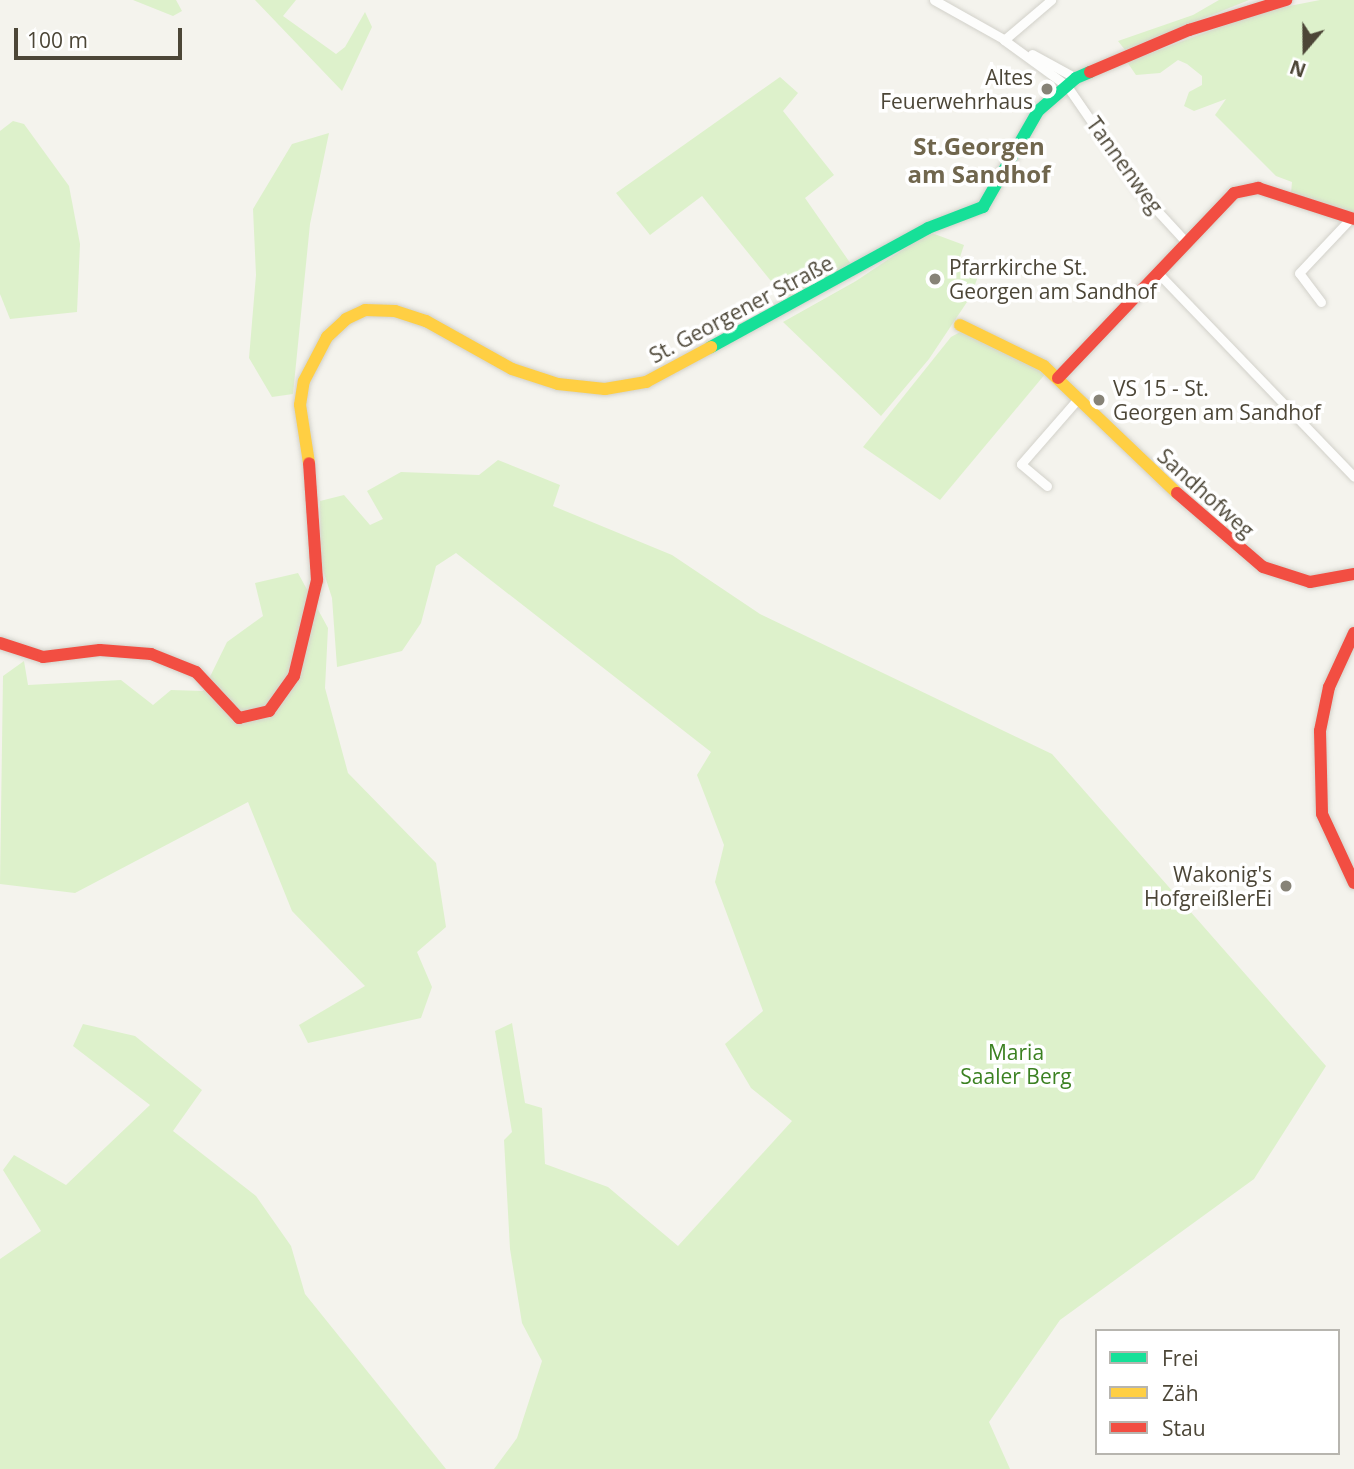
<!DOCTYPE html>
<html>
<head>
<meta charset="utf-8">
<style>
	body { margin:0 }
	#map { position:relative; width:1354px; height:1469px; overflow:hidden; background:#f4f3ed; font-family:"Open Sans",sans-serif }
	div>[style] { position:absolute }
	.green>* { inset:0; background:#ddf1cb }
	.roads { filter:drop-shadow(0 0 2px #d2d1ca) drop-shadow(0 0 2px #d2d1ca) }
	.street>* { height:9px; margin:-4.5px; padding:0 4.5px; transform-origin:4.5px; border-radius:4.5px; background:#fdfdfc }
	.fast>* { height:12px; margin:-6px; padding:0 6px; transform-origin:6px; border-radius:6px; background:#16e098 }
	.slow>* { height:12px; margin:-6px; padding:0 6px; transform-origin:6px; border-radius:6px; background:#ffcf43 }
	.jam>* { height:12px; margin:-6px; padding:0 6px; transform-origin:6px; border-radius:6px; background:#f24e42 }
	.dots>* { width:19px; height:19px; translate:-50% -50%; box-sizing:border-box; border:4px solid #fff; border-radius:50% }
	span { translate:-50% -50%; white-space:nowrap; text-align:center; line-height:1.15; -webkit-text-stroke:7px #fff; paint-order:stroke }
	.poi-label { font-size:21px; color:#4c4637 }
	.right { translate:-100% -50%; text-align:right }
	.left { translate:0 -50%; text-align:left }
	.street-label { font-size:21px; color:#4c4637 }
	.park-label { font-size:21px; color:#3b8121 }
	.quarter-label { font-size:24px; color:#70664d; font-weight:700 }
	.legend { position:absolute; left:1095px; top:1329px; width:245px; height:126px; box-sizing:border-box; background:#fff; border:2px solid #b7b5af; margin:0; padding:9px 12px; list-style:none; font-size:21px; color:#4c4637 }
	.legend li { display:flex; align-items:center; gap:14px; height:35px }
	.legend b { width:35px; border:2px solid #b7b5af }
	.north { position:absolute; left:1270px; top:14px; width:70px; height:70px; -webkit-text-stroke:5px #fff; paint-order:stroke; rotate:200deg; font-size:19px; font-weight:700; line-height:28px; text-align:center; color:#4c4637 }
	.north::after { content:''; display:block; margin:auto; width:24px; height:32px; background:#4c4637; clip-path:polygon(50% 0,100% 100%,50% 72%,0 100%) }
	.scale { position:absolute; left:14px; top:28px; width:168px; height:32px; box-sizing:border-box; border:4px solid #4c4637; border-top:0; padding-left:9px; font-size:21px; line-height:24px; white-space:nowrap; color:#4c4637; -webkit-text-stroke:5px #fff; paint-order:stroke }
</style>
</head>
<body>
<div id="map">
	<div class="green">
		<div style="clip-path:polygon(133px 0,176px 0,182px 11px,173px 16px)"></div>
		<div style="clip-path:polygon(255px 0,296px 0,283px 16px,336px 54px,345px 47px,365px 12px,372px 27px,342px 91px)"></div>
		<div style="clip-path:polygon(1219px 0,1249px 0,1125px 50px,1118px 41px,1193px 15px)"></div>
		<div style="clip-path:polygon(1320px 0,1354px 0,1354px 213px,1291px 193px,1292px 182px,1276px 176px,1215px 115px,1226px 99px,1194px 111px,1184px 106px,1189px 92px,1202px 85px,1202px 76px,1187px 64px,1178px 60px,1160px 73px,1136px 75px,1127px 62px,1263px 11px)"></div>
		<div style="clip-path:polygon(780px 77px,798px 93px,783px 111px,834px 175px,805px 198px,853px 267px,788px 302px,702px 196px,650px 235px,616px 193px)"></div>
		<div style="clip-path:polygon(13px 121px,24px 124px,69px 186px,80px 244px,77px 312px,10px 319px,0 294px,0 131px)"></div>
		<div style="clip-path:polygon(329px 133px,310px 224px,293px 394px,272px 397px,249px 358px,256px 275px,253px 209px,292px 144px)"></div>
		<div style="clip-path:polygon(929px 232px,964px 245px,960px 257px,982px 265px,971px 296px,929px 359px,881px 416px,783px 322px,856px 281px)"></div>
		<div style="clip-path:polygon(962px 331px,1046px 373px,940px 500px,863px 447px,951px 337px)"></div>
		<div style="clip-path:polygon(498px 460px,560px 485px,553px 506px,672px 555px,760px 614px,1052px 754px,1326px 1066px,1254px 1179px,1060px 1320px,989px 1422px,1010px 1469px,494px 1469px,517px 1438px,542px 1361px,522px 1323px,510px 1249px,504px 1140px,512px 1132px,495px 1031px,512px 1023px,525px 1103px,542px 1108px,545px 1164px,608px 1187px,678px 1246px,792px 1121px,751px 1088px,725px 1044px,763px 1011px,715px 882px,724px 845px,697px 775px,711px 752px,456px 553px,436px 566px,421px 623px,402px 651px,337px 667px,332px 598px,321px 564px,320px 501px,344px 495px,370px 525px,383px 519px,367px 491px,401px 472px,479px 475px)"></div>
		<div style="clip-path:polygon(298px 573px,328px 628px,325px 688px,348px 773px,436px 863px,446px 927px,417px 952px,432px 987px,421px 1018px,308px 1043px,299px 1025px,365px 986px,292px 911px,248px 802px,75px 893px,0 884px,3px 676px,24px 661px,28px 685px,121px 680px,153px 705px,171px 690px,203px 691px,227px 642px,263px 616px,255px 583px)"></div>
		<div style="clip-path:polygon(83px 1024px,135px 1036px,202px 1090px,173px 1131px,256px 1196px,291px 1246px,305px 1294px,446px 1469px,0 1469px,0 1259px,41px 1231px,3px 1170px,14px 1155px,66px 1185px,150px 1105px,73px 1046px)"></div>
	</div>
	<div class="roads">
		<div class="street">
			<div style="left:934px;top:0;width:84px;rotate:29.3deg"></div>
			<div style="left:1004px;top:40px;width:78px;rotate:36.1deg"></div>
			<div style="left:1067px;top:86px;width:129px;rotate:55.4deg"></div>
			<div style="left:1140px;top:192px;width:68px;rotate:47.4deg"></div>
			<div style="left:1004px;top:40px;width:62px;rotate:-40.4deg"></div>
			<div style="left:1032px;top:54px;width:50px;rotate:28.6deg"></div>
			<div style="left:1157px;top:272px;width:284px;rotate:46.1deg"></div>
			<div style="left:1321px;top:302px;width:36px;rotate:-127deg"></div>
			<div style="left:1299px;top:273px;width:76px;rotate:-46.6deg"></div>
			<div style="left:1047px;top:486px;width:34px;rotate:-140deg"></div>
			<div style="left:1021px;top:464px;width:84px;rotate:-48.9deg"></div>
		</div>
		<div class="fast">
			<div style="left:711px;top:347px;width:247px;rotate:-28.7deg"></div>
			<div style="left:928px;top:228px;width:59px;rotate:-20.9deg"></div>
			<div style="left:983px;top:207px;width:111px;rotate:-60.2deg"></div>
			<div style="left:1038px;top:111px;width:50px;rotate:-41deg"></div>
			<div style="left:1076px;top:78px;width:15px;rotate:-23deg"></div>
		</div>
		<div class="slow">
			<div style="left:960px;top:325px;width:93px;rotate:26deg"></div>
			<div style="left:1044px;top:366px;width:184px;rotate:43.7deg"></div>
			<div style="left:309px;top:463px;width:59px;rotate:-98.8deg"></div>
			<div style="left:300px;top:405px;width:24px;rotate:-81deg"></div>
			<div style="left:304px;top:381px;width:50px;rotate:-62.4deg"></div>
			<div style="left:327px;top:337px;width:26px;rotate:-43deg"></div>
			<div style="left:346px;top:319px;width:21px;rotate:-25deg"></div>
			<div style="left:365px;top:310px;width:30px;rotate:2deg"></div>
			<div style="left:395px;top:311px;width:33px;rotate:18deg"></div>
			<div style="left:426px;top:321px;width:98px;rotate:29.2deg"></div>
			<div style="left:512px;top:369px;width:48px;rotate:18.1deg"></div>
			<div style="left:558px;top:384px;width:47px;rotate:6.1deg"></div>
			<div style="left:605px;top:389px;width:42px;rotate:-9.7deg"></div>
			<div style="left:646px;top:382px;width:74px;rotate:-28.3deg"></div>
		</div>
		<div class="jam">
			<div style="left:1090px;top:72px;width:108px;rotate:-23deg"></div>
			<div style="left:1189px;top:30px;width:102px;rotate:-17.2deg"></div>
			<div style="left:1058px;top:378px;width:255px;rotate:-46.4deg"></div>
			<div style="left:1234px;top:193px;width:25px;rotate:-12deg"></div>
			<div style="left:1258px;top:188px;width:101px;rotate:17.9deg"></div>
			<div style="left:1177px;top:493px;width:113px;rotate:40.7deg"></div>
			<div style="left:1263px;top:567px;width:49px;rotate:17.7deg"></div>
			<div style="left:1310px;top:582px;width:45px;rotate:-10.3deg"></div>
			<div style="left:1354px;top:633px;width:60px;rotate:114.8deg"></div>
			<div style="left:1329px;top:687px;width:45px;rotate:101.6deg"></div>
			<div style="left:1320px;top:731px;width:83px;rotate:88.6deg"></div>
			<div style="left:1322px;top:814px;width:76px;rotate:65.1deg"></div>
			<div style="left:0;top:643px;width:45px;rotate:18deg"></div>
			<div style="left:43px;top:657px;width:57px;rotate:-7deg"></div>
			<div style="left:100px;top:650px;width:51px;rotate:4.5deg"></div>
			<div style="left:151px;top:654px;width:48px;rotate:21.8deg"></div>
			<div style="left:196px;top:672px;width:63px;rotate:46.9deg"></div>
			<div style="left:239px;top:718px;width:31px;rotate:-13deg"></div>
			<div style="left:269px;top:711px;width:43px;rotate:-54.5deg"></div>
			<div style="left:294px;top:676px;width:99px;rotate:-76.5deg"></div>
			<div style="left:317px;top:580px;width:117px;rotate:-93.9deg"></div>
		</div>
	</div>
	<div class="dots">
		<div style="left:1047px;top:89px;background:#878377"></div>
		<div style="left:935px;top:279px;background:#878377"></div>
		<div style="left:1099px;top:400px;background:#878377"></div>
		<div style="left:1286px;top:886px;background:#878377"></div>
	</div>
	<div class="poi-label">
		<span class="right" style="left:1033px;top:89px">Altes<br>Feuerwehrhaus</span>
		<span class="left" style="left:949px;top:279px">Pfarrkirche St.<br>Georgen am Sandhof</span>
		<span class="left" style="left:1113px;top:400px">VS 15 - St.<br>Georgen am Sandhof</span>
		<span class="right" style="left:1272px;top:886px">Wakonig's<br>HofgreißlerEi</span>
	</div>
	<div class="street-label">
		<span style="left:1125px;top:165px;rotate:54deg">Tannenweg</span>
		<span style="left:741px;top:309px;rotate:-28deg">St. Georgener Straße</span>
		<span style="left:1206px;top:493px;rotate:42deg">Sandhofweg</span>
	</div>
	<div class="park-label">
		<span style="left:1016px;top:1064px">Maria<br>Saaler Berg</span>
	</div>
	<div class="quarter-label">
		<span style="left:979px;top:160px">St.Georgen<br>am Sandhof</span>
	</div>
	<ul class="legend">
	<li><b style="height:9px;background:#16e098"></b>Frei</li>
	<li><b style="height:9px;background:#ffcf43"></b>Zäh</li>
	<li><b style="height:9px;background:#f24e42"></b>Stau</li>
	</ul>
	<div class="north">N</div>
	<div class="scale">100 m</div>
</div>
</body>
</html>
